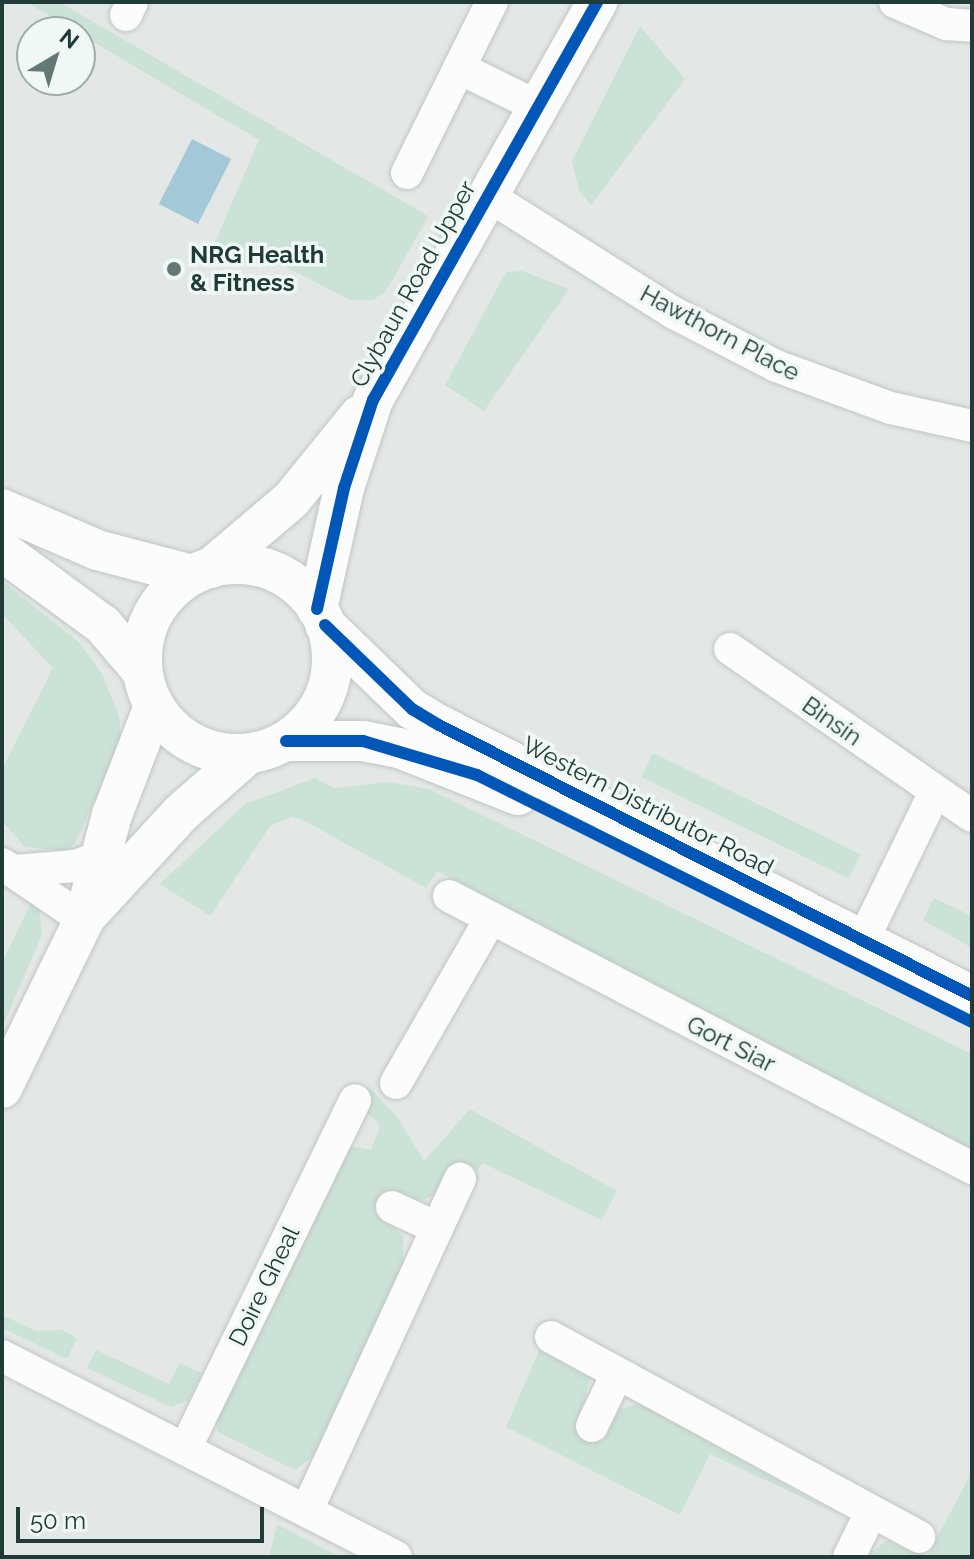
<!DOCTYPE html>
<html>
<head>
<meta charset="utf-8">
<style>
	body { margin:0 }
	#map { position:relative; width:974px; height:1559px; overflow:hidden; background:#e3e8e7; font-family:Raleway,sans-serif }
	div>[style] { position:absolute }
	.green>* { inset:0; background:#cbe2d6; transform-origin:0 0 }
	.water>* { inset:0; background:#a3c8d8; transform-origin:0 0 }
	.roads { filter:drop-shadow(0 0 2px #c0c5c4) drop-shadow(0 0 2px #c0c5c4) }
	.minor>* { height:32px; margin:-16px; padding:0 16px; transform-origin:16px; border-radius:16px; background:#fbfcfb }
	.tertiary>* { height:40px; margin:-20px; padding:0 20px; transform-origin:20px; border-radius:20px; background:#fbfcfb }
	.tertiary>.ring { margin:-20px; padding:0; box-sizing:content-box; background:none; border:40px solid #fbfcfb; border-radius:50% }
	.cycleway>* { height:12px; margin:-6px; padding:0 6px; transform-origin:6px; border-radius:6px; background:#0057b8 }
	.dots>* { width:22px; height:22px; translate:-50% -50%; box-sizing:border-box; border:4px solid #f0f8f5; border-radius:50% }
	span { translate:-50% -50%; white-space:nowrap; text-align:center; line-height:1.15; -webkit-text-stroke:7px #f0f8f5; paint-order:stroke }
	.poi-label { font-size:24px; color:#203b38; font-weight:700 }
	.left { translate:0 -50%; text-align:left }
	.street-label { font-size:24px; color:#203b38 }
	.frame { position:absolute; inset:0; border:4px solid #203b38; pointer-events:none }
	.north { position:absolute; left:16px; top:16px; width:80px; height:80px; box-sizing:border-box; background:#f0f8f5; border:2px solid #9daca9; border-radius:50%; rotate:38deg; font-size:22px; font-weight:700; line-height:32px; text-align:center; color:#203b38 }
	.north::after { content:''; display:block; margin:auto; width:28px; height:36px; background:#647875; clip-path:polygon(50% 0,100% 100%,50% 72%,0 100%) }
	.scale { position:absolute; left:16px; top:1507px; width:248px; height:36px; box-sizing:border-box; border:4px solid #203b38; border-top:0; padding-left:10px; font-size:24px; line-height:28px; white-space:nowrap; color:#203b38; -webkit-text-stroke:6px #f0f8f5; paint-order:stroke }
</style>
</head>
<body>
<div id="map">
	<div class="green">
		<div style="clip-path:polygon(26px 2px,59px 2px,423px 213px,428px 217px,386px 291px,373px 300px,350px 300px,284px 266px,247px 265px,215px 242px,259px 140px)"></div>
		<div style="clip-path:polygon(640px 26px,685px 79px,591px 205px,579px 191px,572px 161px)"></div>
		<div style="clip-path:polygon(522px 271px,569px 289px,484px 411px,445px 385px,506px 272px)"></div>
		<div style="clip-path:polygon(2px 581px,79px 642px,102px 674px,119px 716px,121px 741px,75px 844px,66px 851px,25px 847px,2px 821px,2px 769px,53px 668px,2px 614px)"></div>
		<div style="left:653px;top:753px;width:231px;height:27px;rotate:26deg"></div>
		<div style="clip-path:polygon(315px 778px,334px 788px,387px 782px,429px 789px,972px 1054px,972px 1152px,437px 871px,426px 888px,303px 820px,292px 817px,270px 826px,210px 916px,160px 884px,245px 804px)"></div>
		<div style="clip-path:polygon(934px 898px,972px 916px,972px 948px,923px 920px)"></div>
		<div style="clip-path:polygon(31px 903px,39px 905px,42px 935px,2px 1028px,2px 963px)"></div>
		<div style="clip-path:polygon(370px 1088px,398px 1118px,424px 1161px,470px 1109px,617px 1191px,602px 1220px,482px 1163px,473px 1178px,447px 1168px,436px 1193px,424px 1200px,406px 1199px,381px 1216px,403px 1236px,403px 1268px,314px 1456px,295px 1470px,218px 1432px,215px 1420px,350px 1146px,371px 1150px,380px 1126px,363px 1108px)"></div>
		<div style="clip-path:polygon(2px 1315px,36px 1331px,63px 1330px,77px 1338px,67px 1359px,2px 1328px)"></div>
		<div style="clip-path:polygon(96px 1350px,169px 1384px,180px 1363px,202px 1373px,189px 1400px,171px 1407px,87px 1368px)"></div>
		<div style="clip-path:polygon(539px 1350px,590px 1378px,577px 1428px,603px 1442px,618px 1410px,641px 1403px,837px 1514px,710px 1454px,680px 1515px,506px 1427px)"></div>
		<div style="clip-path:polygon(972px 1472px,972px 1557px,865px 1557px,886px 1541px,927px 1556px)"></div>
		<div style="clip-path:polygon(277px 1524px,340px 1557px,269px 1557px)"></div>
	</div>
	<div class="water">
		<div style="left:192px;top:139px;width:44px;height:73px;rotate:27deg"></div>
	</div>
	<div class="roads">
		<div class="minor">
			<div style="left:895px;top:2px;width:56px;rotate:23.3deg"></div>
			<div style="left:946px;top:24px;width:26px;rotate:4deg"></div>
			<div style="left:126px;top:15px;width:14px;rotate:-65deg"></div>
			<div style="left:459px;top:68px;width:87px;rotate:26deg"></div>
			<div style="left:407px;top:173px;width:191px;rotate:-63.6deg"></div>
			<div style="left:487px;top:195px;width:219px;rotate:32.3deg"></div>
			<div style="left:672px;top:312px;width:117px;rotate:27.4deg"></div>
			<div style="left:776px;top:366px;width:122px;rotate:20.1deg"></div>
			<div style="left:891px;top:408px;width:83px;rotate:12.5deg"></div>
			<div style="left:730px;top:649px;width:294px;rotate:34.6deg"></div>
			<div style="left:2px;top:864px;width:99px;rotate:34.3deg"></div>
			<div style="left:15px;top:871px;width:60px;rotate:-4.8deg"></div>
			<div style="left:75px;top:866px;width:27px;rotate:-20deg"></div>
			<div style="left:449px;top:896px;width:590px;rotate:27.48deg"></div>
			<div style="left:863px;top:940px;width:162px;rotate:-64.1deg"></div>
			<div style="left:396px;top:1083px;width:190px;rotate:-60.1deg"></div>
			<div style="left:392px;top:1207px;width:50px;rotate:25deg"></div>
			<div style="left:551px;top:1337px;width:419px;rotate:28.5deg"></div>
			<div style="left:2px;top:1356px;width:442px;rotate:27deg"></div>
			<div style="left:592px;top:1426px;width:58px;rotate:-64.3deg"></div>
			<div style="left:185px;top:1449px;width:388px;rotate:-64deg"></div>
			<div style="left:307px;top:1510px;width:365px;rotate:-65.2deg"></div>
			<div style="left:849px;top:1557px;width:50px;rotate:-63.9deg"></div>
		</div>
		<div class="tertiary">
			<div style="left:2px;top:509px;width:103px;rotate:23.3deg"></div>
			<div style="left:97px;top:550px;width:98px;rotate:14.7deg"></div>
			<div style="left:2px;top:551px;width:125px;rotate:36.2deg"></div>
			<div style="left:103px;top:625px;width:60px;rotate:49.7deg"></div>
			<div class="ring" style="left:142px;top:564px;width:150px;height:150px"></div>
			<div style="left:211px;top:568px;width:105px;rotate:-40.4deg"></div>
			<div style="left:291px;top:500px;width:109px;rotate:-50.9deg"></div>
			<div style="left:317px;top:609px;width:124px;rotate:-77.4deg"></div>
			<div style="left:344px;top:488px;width:93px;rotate:-71.8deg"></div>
			<div style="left:373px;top:400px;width:457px;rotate:-60.6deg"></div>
			<div style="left:325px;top:625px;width:121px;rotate:44deg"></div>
			<div style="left:412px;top:709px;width:31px;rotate:31deg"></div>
			<div style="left:439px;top:725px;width:598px;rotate:26.95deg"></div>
			<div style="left:286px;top:741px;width:77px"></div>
			<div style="left:363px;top:741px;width:37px;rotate:11deg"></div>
			<div style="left:399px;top:748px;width:128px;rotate:21.6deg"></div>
			<div style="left:90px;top:912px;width:134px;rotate:-47.4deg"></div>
			<div style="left:181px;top:813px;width:89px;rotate:-41.4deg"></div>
			<div style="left:2px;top:1088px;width:187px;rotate:-64deg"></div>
			<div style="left:84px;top:920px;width:109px;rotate:-75.1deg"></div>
			<div style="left:112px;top:815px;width:117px;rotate:-68.9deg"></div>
		</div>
	</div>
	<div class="cycleway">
		<div style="left:317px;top:609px;width:124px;rotate:-77.4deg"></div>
		<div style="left:344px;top:488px;width:93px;rotate:-71.8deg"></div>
		<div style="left:373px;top:400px;width:457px;rotate:-60.6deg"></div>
		<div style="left:325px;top:625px;width:121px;rotate:44deg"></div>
		<div style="left:412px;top:709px;width:31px;rotate:31deg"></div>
		<div style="left:439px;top:725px;width:598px;rotate:26.95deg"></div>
		<div style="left:286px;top:741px;width:77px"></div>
		<div style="left:363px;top:741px;width:119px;rotate:16.6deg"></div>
		<div style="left:477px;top:775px;width:553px;rotate:26.52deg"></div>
	</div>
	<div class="dots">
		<div style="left:174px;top:269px;background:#647875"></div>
	</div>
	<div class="poi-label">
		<span class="left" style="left:190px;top:269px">NRG Health<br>&amp; Fitness</span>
	</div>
	<div class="street-label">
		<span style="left:413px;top:284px;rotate:-61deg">Clybaun Road Upper</span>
		<span style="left:720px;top:333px;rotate:28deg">Hawthorn Place</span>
		<span style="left:832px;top:721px;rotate:35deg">Binsín</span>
		<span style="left:648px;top:806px;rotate:27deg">Western Distributor Road</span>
		<span style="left:731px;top:1044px;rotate:27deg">Gort Siar</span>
		<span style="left:264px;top:1286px;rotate:-64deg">Doire Gheal</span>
	</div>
	<div class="frame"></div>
	<div class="north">N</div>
	<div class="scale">50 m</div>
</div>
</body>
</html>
